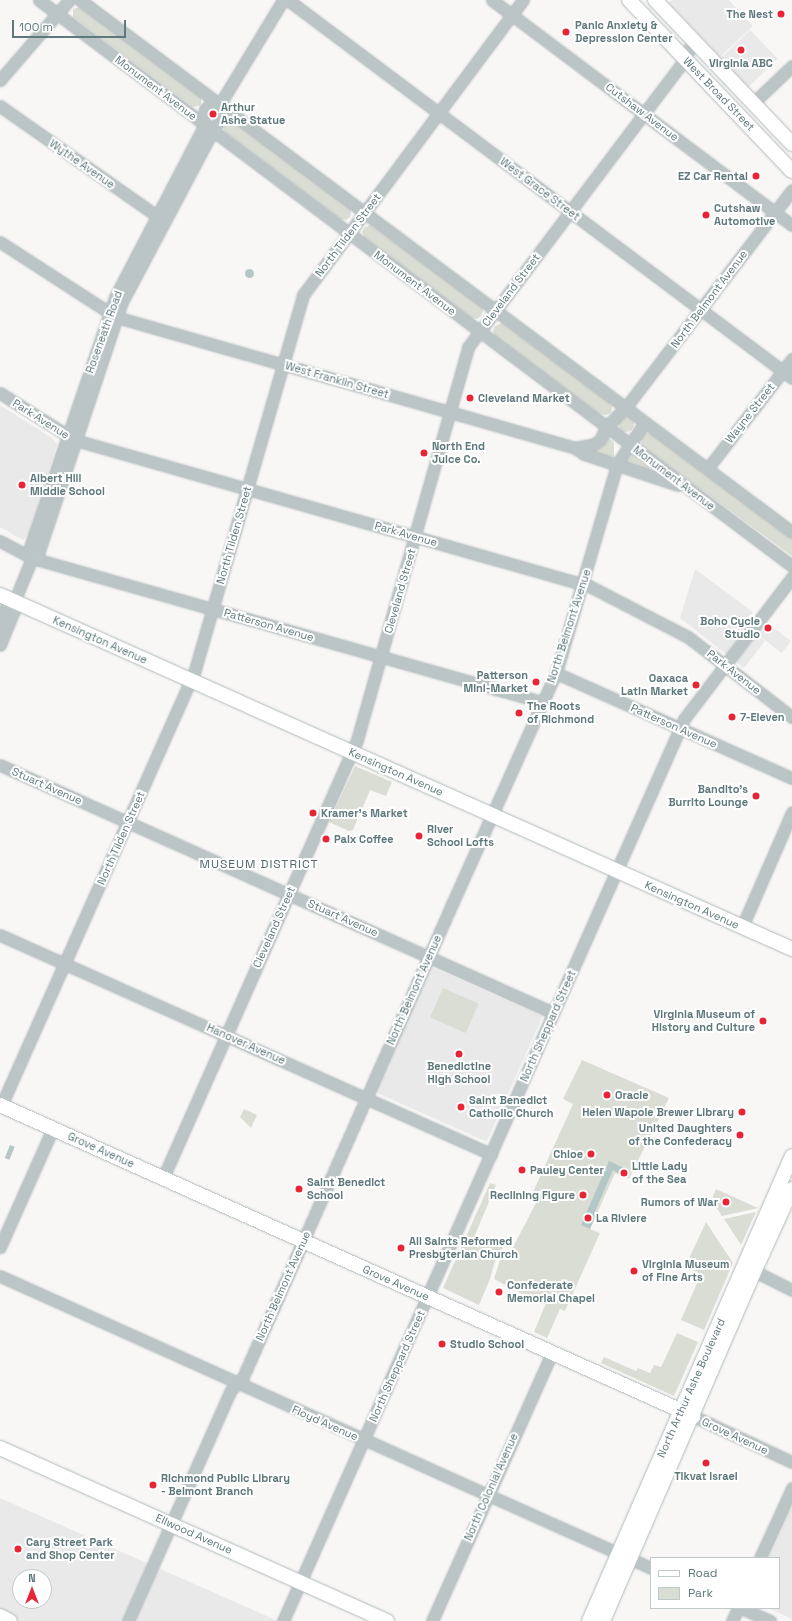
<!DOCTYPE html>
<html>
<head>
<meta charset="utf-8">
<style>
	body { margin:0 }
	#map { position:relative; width:792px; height:1621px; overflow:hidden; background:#f8f7f5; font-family:"Space Grotesk",sans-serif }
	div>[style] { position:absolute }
	.built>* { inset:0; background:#e9e9e9; transform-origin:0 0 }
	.green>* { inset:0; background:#daddd4; transform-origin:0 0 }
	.round { border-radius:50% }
	.water>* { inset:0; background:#b4c7c7; transform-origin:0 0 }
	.roads { filter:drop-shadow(0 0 1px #b0b9bb) drop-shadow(0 0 1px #b0b9bb) }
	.minor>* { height:11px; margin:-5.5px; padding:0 5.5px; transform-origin:5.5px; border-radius:5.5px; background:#bcc5c6 }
	.major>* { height:14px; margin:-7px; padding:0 7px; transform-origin:7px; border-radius:7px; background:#fff }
	.dots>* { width:11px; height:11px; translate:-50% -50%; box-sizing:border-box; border:2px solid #fff; border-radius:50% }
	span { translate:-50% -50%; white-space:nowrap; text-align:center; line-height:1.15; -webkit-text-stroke:4px #fff; paint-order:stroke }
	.poi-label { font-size:11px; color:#5e787b; font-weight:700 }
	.right { translate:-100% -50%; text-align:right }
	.left { translate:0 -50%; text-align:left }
	.street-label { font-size:11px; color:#5e787b }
	.neighbourhood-label { font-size:12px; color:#54696c; letter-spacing:1px }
	.legend { position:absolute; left:650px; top:1557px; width:130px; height:52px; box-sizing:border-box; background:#fff; border:1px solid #bfc9ca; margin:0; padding:5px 7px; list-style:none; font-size:12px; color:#5e787b }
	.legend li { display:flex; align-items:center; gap:8px; height:20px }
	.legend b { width:20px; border:1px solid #bfc9ca }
	.north { position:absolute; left:12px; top:1569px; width:40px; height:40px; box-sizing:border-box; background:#fff; border:1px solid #bfc9ca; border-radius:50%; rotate:0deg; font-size:11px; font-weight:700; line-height:16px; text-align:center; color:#5e787b }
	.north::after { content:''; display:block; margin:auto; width:14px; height:18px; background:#e92435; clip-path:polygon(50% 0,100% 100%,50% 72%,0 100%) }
	.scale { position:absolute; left:12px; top:20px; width:114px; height:18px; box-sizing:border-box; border:2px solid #5e787b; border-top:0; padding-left:5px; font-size:12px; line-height:14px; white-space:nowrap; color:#5e787b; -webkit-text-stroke:3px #fff; paint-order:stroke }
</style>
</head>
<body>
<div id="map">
	<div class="built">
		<div style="clip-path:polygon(672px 0,729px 0,753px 26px,720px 57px,669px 3px)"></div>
		<div style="left:750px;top:30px;width:40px;height:41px;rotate:46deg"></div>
		<div style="clip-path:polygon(0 405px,52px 438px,57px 444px,29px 533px,23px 540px,0 527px)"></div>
		<div style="clip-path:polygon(695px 569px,753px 612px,743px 624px,765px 641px,744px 668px,680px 618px)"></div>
		<div style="left:765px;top:621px;width:33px;height:15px;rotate:38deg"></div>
		<div style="left:431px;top:967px;width:122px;height:137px;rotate:24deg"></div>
		<div style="clip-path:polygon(evenodd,0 1498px,278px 1621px,0 1621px,0 1498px,20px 1577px,44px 1577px,44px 1601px,20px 1601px,20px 1577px)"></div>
		<div style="clip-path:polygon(792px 1507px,792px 1619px,768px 1608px,779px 1608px,779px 1558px,769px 1558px)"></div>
	</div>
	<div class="green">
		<div style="clip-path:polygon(80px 7px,201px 97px,201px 105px,193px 107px,73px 17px,73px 9px)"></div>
		<div style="clip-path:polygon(231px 120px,349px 207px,351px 212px,350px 217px,346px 220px,340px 219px,225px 132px,223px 128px,225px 123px)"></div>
		<div style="clip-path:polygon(370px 225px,481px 306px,483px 311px,481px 316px,477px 319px,472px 318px,364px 237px,362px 232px,364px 228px)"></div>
		<div style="clip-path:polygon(502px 323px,609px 402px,612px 407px,611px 413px,606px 415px,600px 414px,495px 336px,493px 331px,495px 326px)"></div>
		<div class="round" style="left:618px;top:416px;width:16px;height:16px"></div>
		<div style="clip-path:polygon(646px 433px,652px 434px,792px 539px,792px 556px,642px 446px,641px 438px)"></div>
		<div style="clip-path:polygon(608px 437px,614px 443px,614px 457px,593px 453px,594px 450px,597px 448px)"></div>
		<div style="clip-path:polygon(633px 454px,650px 468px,649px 471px,626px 463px)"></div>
		<div style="clip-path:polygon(355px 766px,392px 782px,386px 796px,370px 790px,353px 830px,349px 831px,329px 822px)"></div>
		<div style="left:443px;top:988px;width:39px;height:32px;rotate:24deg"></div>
		<div style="clip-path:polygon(582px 1060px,669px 1098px,629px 1179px,615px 1173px,590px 1229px,600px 1233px,565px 1311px,560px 1309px,547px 1338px,534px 1332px,546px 1303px,541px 1300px,539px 1303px,494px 1279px,501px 1257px,508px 1257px,538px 1199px,534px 1197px,535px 1193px,533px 1192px,573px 1104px,563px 1099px)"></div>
		<div style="clip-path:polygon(244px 1109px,257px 1115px,251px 1128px,240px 1117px)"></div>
		<div style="clip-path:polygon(490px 1183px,496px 1185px,475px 1235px,503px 1247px,495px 1261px,490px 1279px,479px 1305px,443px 1288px)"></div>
		<div style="clip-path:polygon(716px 1189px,758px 1208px,722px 1216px,714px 1204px,713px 1196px)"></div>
		<div style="clip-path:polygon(756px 1212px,741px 1245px,724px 1219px)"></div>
		<div style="clip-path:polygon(706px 1222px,733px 1263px,704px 1330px,681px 1320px,701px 1274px,685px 1267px)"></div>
		<div style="clip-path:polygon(677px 1333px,698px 1342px,674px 1396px,601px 1363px,604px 1357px,636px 1371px,638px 1368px,650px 1373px,654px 1365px,661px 1367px)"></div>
	</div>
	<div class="water">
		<div class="round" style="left:244.5px;top:268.5px;width:9px;height:9px"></div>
		<div style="left:10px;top:1145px;width:5px;height:14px;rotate:22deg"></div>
		<div style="clip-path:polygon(609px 1161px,630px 1171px,626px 1178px,613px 1170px,594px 1214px,596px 1215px,590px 1229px,581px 1225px)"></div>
	</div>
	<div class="roads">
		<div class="minor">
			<div style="left:39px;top:0;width:942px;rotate:36.93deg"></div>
			<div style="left:80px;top:0;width:889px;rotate:36.77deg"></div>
			<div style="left:288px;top:0;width:630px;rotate:36.87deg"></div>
			<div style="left:492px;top:0;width:375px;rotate:36.9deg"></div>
			<div style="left:0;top:80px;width:106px;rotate:-49.2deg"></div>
			<div style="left:753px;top:103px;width:54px;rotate:-43.5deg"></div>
			<div style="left:0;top:106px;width:199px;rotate:35deg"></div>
			<div style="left:0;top:242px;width:138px;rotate:32.9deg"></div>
			<div style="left:116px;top:317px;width:477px;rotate:15.9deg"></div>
			<div style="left:575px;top:448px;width:11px;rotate:34deg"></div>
			<div style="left:584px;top:454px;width:99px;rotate:18.3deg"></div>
			<div style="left:0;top:393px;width:89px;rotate:32.1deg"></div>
			<div style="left:75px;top:440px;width:534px;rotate:15.86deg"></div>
			<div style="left:589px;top:586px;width:111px;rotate:27.3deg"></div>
			<div style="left:688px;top:637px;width:131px;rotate:37.6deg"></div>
			<div style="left:575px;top:448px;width:19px;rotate:-12deg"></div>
			<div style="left:594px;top:444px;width:7px;rotate:-34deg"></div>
			<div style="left:600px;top:440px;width:14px;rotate:-65deg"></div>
			<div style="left:606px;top:427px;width:28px;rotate:-45deg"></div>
			<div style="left:626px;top:407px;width:273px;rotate:-52.6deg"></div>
			<div style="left:708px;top:468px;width:138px;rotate:-52.4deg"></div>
			<div style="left:0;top:541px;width:36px;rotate:28deg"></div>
			<div style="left:32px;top:558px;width:530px;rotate:15.77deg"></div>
			<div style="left:32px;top:558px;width:11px;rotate:-100deg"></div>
			<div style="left:30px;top:547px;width:264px;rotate:-71.2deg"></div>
			<div style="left:115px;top:297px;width:191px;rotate:-62.5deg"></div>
			<div style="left:203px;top:128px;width:19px;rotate:-84deg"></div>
			<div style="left:205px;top:109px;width:5px;rotate:-37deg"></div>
			<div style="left:209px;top:106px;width:11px;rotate:-10deg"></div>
			<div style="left:0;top:622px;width:16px;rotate:-68deg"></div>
			<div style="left:6px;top:607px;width:9px;rotate:-32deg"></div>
			<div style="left:0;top:645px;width:37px;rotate:-68deg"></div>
			<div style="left:14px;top:611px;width:9px;rotate:-90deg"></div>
			<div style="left:14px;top:602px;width:48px;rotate:-67.8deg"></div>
			<div style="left:32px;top:558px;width:10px;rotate:-45deg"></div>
			<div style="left:39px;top:551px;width:260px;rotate:-71.6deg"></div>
			<div style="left:121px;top:304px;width:199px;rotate:-62.1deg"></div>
			<div style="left:214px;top:128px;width:14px;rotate:-54deg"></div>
			<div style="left:222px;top:117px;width:13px;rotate:-99deg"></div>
			<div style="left:220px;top:104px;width:122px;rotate:-58.8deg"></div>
			<div style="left:556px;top:673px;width:258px;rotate:24deg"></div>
			<div style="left:0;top:765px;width:599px;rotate:24.13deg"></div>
			<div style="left:547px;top:1010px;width:7px;rotate:8deg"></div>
			<div style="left:742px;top:927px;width:125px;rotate:-66.5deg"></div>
			<div style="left:0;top:935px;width:538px;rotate:24.04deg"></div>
			<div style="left:1px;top:1106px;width:474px;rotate:-66deg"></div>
			<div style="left:194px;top:673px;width:393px;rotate:-73.9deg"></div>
			<div style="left:303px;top:295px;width:368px;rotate:-53.3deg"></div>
			<div style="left:163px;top:1178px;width:479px;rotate:-66.1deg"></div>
			<div style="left:357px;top:740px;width:408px;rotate:-74.2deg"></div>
			<div style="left:468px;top:347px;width:361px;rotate:-53deg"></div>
			<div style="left:685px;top:59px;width:21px;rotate:-67deg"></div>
			<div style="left:0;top:1247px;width:130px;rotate:-66deg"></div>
			<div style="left:748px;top:1268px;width:49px;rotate:26.6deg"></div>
			<div style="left:0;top:1276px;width:713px;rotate:24.16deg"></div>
			<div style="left:693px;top:1416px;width:109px;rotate:24.9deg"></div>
			<div style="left:760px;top:1558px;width:77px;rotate:-65.4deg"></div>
			<div style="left:741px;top:1608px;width:32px;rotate:24deg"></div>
			<div style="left:128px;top:1621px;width:253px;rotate:-66deg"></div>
			<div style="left:231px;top:1390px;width:18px;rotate:-47deg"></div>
			<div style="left:243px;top:1377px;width:517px;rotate:-66.16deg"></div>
			<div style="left:452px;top:904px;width:253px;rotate:-65.8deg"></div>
			<div style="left:556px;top:673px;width:218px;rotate:-73.7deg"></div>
			<div style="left:617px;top:464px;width:50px;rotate:-56.3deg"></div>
			<div style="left:283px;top:1621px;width:987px;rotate:-66.03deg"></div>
			<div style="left:684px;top:719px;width:178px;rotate:-52.7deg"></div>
			<div style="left:432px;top:1621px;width:294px;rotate:-65.9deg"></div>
			<div style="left:732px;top:1621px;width:14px;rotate:-65deg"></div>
		</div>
		<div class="major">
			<div style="left:629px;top:0;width:236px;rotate:46.4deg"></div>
			<div style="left:655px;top:0;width:199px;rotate:46.4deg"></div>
			<div style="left:0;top:595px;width:868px;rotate:24.08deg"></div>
			<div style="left:0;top:1105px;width:760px;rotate:24.17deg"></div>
			<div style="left:0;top:1448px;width:424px;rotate:24.1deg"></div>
			<div style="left:0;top:1616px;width:11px;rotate:27deg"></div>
			<div style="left:589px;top:1621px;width:507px;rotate:-66.42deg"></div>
			<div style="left:603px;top:1621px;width:370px;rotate:-66.6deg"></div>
			<div style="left:750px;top:1281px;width:101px;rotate:-65.5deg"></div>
		</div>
	</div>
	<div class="dots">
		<div style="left:781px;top:14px;background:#e92435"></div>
		<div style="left:566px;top:32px;background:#e92435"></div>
		<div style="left:741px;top:50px;background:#e92435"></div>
		<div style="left:213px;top:114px;background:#e92435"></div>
		<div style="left:756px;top:176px;background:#e92435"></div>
		<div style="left:706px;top:215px;background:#e92435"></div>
		<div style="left:470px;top:398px;background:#e92435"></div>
		<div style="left:424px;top:453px;background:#e92435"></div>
		<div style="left:22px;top:485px;background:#e92435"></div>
		<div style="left:768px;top:628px;background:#e92435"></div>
		<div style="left:536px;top:682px;background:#e92435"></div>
		<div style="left:696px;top:685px;background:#e92435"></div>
		<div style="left:519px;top:713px;background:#e92435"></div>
		<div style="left:732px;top:717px;background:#e92435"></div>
		<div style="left:756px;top:796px;background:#e92435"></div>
		<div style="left:313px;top:813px;background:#e92435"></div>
		<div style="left:419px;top:836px;background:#e92435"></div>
		<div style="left:326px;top:839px;background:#e92435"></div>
		<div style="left:763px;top:1021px;background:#e92435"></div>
		<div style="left:459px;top:1054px;background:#e92435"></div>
		<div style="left:607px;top:1095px;background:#e92435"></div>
		<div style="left:461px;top:1107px;background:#e92435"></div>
		<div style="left:742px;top:1112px;background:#e92435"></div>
		<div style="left:740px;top:1135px;background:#e92435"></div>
		<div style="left:591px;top:1154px;background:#e92435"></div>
		<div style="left:522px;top:1170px;background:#e92435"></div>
		<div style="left:624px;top:1173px;background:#e92435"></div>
		<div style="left:299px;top:1189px;background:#e92435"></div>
		<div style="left:583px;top:1195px;background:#e92435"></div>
		<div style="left:726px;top:1202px;background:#e92435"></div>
		<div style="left:588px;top:1218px;background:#e92435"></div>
		<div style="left:401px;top:1248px;background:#e92435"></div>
		<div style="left:634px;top:1271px;background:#e92435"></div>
		<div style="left:499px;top:1292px;background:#e92435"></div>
		<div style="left:442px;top:1344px;background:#e92435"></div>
		<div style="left:706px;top:1463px;background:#e92435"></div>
		<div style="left:153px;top:1485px;background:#e92435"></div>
		<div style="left:18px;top:1549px;background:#e92435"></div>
	</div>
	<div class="poi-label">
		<span class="right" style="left:773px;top:14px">The Nest</span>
		<span class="left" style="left:575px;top:32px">Panic Anxiety &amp;<br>Depression Center</span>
		<span style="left:741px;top:63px">Virginia ABC</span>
		<span class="left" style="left:221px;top:114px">Arthur<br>Ashe Statue</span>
		<span class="right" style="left:748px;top:176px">EZ Car Rental</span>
		<span class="left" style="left:714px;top:215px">Cutshaw<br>Automotive</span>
		<span class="left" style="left:478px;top:398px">Cleveland Market</span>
		<span class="left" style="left:432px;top:453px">North End<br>Juice Co.</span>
		<span class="left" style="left:30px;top:485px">Albert Hill<br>Middle School</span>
		<span class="right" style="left:760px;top:628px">Boho Cycle<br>Studio</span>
		<span class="right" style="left:528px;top:682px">Patterson<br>Mini-Market</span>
		<span class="right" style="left:688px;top:685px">Oaxaca<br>Latin Market</span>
		<span class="left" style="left:527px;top:713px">The Roots<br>of Richmond</span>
		<span class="left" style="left:740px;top:717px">7-Eleven</span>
		<span class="right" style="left:748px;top:796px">Bandito's<br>Burrito Lounge</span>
		<span class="left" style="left:321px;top:813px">Kramer's Market</span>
		<span class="left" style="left:427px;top:836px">River<br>School Lofts</span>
		<span class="left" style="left:334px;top:839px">Paix Coffee</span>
		<span class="right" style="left:755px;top:1021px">Virginia Museum of<br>History and Culture</span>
		<span style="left:459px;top:1073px">Benedictine<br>High School</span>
		<span class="left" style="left:615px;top:1095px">Oracle</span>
		<span class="left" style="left:469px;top:1107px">Saint Benedict<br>Catholic Church</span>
		<span class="right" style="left:734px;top:1112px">Helen Wapole Brewer Library</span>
		<span class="right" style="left:732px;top:1135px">United Daughters<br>of the Confederacy</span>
		<span class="right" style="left:583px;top:1154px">Chloe</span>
		<span class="left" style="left:632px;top:1173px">Little Lady<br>of the Sea</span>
		<span class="left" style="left:530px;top:1170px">Pauley Center</span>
		<span class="left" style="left:307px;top:1189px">Saint Benedict<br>School</span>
		<span class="right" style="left:575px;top:1195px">Reclining Figure</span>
		<span class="right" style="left:718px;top:1202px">Rumors of War</span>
		<span class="left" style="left:596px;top:1218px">La Riviere</span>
		<span class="left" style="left:409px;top:1248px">All Saints Reformed<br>Presbyterian Church</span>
		<span class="left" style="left:642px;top:1271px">Virginia Museum<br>of Fine Arts</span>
		<span class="left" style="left:507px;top:1292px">Confederate<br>Memorial Chapel</span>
		<span class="left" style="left:450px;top:1344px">Studio School</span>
		<span style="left:706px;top:1476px">Tikvat Israel</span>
		<span class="left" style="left:161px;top:1485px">Richmond Public Library<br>- Belmont Branch</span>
		<span class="left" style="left:26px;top:1549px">Cary Street Park<br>and Shop Center</span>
	</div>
	<div class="street-label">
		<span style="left:156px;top:88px;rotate:37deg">Monument Avenue</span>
		<span style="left:719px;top:94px;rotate:46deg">West Broad Street</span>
		<span style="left:642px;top:112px;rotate:37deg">Cutshaw Avenue</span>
		<span style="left:82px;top:164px;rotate:35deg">Wythe Avenue</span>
		<span style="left:540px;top:189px;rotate:37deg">West Grace Street</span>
		<span style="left:348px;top:235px;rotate:-53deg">North Tilden Street</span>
		<span style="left:415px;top:283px;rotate:37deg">Monument Avenue</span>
		<span style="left:511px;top:290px;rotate:-53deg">Cleveland Street</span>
		<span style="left:709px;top:299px;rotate:-53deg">North Belmont Avenue</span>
		<span style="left:104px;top:332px;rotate:-70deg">Roseneath Road</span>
		<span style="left:337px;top:380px;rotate:16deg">West Franklin Street</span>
		<span style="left:750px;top:413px;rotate:-52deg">Wayne Street</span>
		<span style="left:41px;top:419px;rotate:32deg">Park Avenue</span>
		<span style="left:674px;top:478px;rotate:37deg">Monument Avenue</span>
		<span style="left:406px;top:534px;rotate:16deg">Park Avenue</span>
		<span style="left:234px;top:535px;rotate:-74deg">North Tilden Street</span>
		<span style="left:400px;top:591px;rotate:-74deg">Cleveland Street</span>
		<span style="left:269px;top:625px;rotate:16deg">Patterson Avenue</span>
		<span style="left:569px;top:626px;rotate:-72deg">North Belmont Avenue</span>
		<span style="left:100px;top:640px;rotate:24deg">Kensington Avenue</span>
		<span style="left:734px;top:672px;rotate:38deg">Park Avenue</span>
		<span style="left:674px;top:726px;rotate:24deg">Patterson Avenue</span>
		<span style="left:396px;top:772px;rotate:24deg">Kensington Avenue</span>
		<span style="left:47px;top:786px;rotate:24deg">Stuart Avenue</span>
		<span style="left:121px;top:838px;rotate:-66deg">North Tilden Street</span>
		<span style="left:692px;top:905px;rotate:24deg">Kensington Avenue</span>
		<span style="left:343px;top:918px;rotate:24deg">Stuart Avenue</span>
		<span style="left:274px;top:927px;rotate:-66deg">Cleveland Street</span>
		<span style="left:414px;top:990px;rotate:-66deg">North Belmont Avenue</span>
		<span style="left:548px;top:1026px;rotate:-66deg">North Sheppard Street</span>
		<span style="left:246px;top:1044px;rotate:24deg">Hanover Avenue</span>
		<span style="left:101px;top:1150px;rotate:24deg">Grove Avenue</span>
		<span style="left:396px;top:1283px;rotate:24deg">Grove Avenue</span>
		<span style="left:283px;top:1286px;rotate:-66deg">North Belmont Avenue</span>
		<span style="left:397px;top:1366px;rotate:-66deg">North Sheppard Street</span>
		<span style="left:691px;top:1388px;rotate:-66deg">North Arthur Ashe Boulevard</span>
		<span style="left:325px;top:1423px;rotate:24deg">Floyd Avenue</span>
		<span style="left:735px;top:1436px;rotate:25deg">Grove Avenue</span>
		<span style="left:491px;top:1487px;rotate:-66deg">North Colonial Avenue</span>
		<span style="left:194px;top:1534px;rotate:24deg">Ellwood Avenue</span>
	</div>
	<div class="neighbourhood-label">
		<span style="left:259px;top:865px">MUSEUM DISTRICT</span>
	</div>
	<ul class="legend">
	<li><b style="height:5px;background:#fff"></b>Road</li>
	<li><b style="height:11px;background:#daddd4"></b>Park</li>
	</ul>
	<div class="north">N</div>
	<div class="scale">100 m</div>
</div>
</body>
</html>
